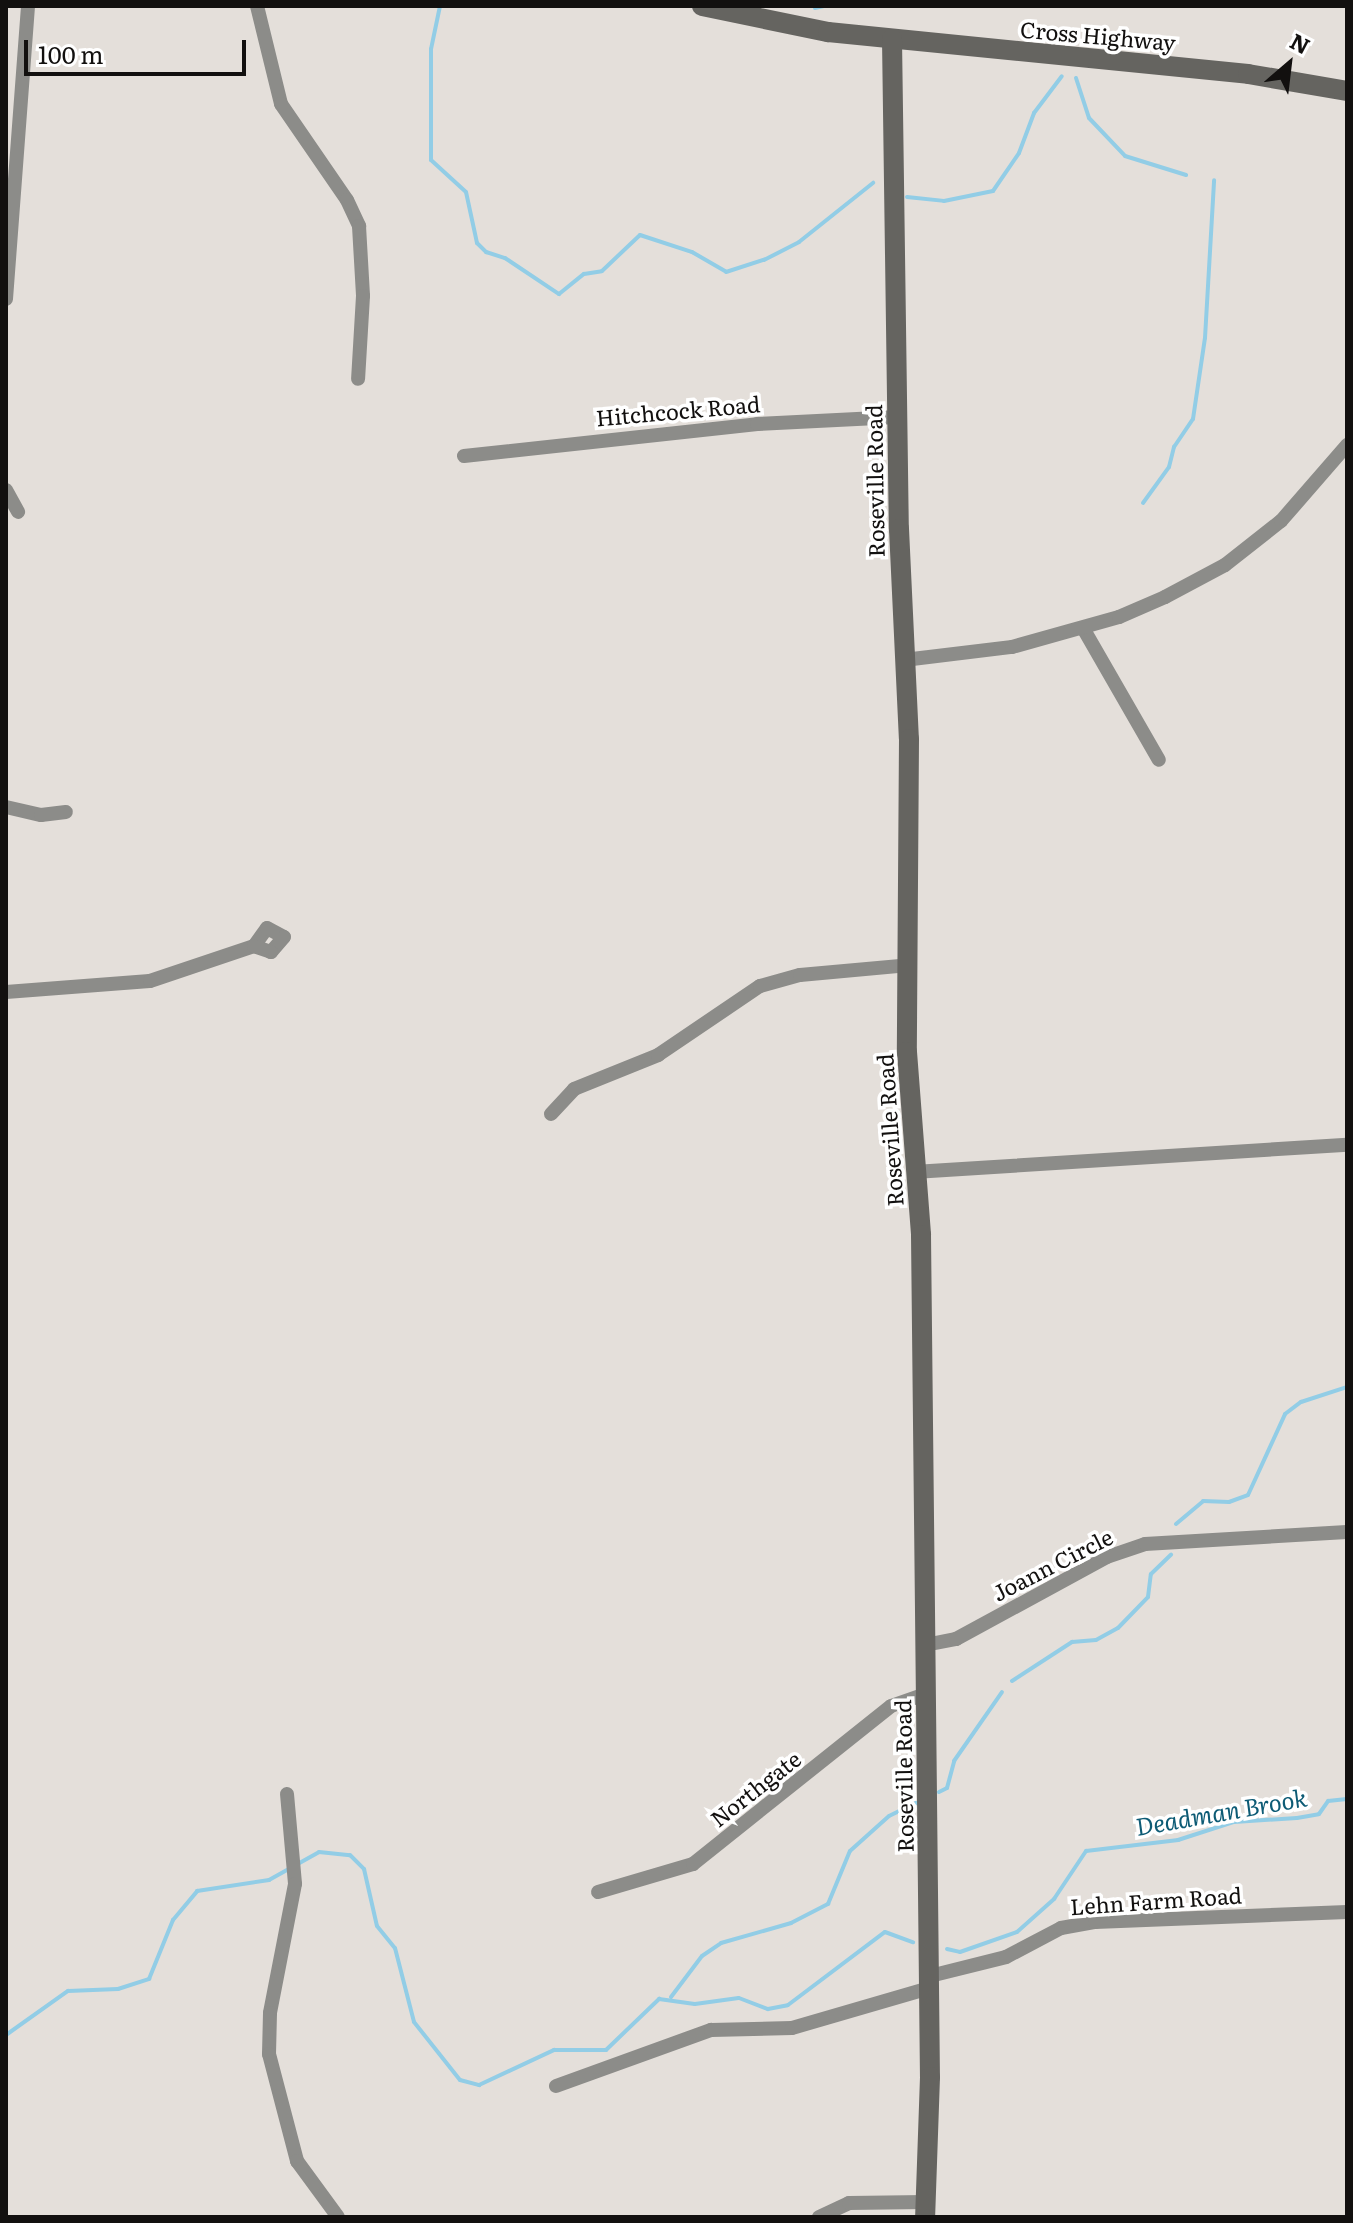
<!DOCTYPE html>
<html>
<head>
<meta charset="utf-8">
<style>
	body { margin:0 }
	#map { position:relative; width:1353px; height:2223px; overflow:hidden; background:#e4dfda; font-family:Literata,serif }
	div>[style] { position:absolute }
	.stream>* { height:4px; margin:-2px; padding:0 2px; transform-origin:2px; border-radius:2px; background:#92cde6 }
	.street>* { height:14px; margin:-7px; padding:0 7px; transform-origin:7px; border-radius:7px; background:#8c8c89 }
	.secondary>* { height:20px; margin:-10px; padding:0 10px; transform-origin:10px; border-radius:10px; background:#656460 }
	span { translate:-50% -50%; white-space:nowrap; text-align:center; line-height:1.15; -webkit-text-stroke:7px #fff; paint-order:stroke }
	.street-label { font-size:22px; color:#12100f }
	.water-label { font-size:24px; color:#0d5b75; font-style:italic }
	.frame { position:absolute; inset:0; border:8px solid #12100f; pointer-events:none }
	.north { position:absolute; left:1249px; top:24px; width:80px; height:80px; -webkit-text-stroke:6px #fff; paint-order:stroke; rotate:28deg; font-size:22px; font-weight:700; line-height:32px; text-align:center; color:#12100f }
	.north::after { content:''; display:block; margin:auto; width:28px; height:36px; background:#12100f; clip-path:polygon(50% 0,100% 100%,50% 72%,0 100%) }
	.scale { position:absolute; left:24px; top:40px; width:222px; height:36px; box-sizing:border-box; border:4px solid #12100f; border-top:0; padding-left:10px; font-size:24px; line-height:28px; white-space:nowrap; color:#12100f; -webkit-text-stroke:6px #fff; paint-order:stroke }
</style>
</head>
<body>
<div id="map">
	<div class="stream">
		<div style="left:440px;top:6px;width:44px;rotate:101.8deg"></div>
		<div style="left:431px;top:49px;width:111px;rotate:90deg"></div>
		<div style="left:431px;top:160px;width:47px;rotate:42.4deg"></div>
		<div style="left:466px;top:192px;width:52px;rotate:77.8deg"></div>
		<div style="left:477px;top:243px;width:13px;rotate:45deg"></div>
		<div style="left:486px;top:252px;width:20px;rotate:18deg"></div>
		<div style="left:505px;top:258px;width:65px;rotate:33.7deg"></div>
		<div style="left:559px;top:294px;width:32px;rotate:-39deg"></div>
		<div style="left:584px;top:274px;width:18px;rotate:-9deg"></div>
		<div style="left:602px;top:271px;width:52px;rotate:-43.5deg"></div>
		<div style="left:640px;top:235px;width:55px;rotate:18.1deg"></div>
		<div style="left:692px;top:252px;width:39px;rotate:30deg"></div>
		<div style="left:726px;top:272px;width:40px;rotate:-18deg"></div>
		<div style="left:764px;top:260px;width:39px;rotate:-27deg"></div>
		<div style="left:799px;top:242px;width:95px;rotate:-38.6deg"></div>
		<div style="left:815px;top:8px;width:9px;rotate:-13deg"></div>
		<div style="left:1076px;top:78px;width:42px;rotate:72deg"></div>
		<div style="left:1089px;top:118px;width:52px;rotate:46.5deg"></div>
		<div style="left:1125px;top:156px;width:64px;rotate:17.3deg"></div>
		<div style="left:907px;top:197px;width:37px;rotate:6deg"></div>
		<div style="left:944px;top:201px;width:50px;rotate:-11.5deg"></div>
		<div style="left:993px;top:191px;width:46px;rotate:-55.6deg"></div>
		<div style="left:1019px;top:153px;width:43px;rotate:-69.4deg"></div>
		<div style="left:1034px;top:113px;width:46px;rotate:-52.9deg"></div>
		<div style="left:1143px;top:503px;width:44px;rotate:-54.2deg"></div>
		<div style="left:1169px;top:467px;width:21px;rotate:-76deg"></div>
		<div style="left:1174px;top:447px;width:34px;rotate:-56deg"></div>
		<div style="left:1193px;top:419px;width:82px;rotate:-81.6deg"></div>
		<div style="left:1205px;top:338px;width:158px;rotate:-86.7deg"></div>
		<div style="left:1176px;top:1524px;width:35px;rotate:-40deg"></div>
		<div style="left:1203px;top:1501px;width:26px;rotate:2deg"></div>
		<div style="left:1229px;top:1502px;width:20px;rotate:-20deg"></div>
		<div style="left:1248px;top:1495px;width:89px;rotate:-65.4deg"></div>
		<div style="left:1285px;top:1414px;width:20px;rotate:-37deg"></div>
		<div style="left:1301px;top:1402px;width:48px;rotate:-18.1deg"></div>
		<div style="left:1012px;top:1681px;width:72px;rotate:-33deg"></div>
		<div style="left:1072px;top:1642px;width:24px;rotate:-5deg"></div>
		<div style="left:1096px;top:1640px;width:25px;rotate:-29deg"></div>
		<div style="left:1118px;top:1628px;width:43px;rotate:-45.9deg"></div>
		<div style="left:1148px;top:1597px;width:23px;rotate:-83deg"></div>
		<div style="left:1151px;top:1574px;width:28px;rotate:-44deg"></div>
		<div style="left:939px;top:1792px;width:9px;rotate:-27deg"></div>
		<div style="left:947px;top:1788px;width:28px;rotate:-75deg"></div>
		<div style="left:954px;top:1761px;width:84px;rotate:-55.2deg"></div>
		<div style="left:947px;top:1949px;width:13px;rotate:13deg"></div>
		<div style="left:960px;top:1952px;width:60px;rotate:-19.3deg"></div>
		<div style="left:1017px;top:1932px;width:50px;rotate:-41.7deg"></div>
		<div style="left:1054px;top:1899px;width:58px;rotate:-56.3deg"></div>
		<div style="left:1086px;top:1851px;width:93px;rotate:-6.8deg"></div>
		<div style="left:1178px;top:1840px;width:59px;rotate:-17.8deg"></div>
		<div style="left:1234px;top:1822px;width:63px;rotate:-3.6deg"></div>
		<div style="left:1297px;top:1818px;width:22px;rotate:-10deg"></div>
		<div style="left:1319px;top:1814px;width:16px;rotate:-55deg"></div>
		<div style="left:1328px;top:1801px;width:19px;rotate:-6deg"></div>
		<div style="left:671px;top:1997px;width:51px;rotate:-52.9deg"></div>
		<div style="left:702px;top:1956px;width:23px;rotate:-34deg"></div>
		<div style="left:721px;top:1943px;width:73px;rotate:-15.9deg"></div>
		<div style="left:791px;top:1923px;width:42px;rotate:-27.2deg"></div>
		<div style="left:828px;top:1904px;width:57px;rotate:-67.5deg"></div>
		<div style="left:850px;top:1851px;width:52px;rotate:-41.9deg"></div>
		<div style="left:889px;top:1816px;width:30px;rotate:-26deg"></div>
		<div style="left:6px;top:2035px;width:76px;rotate:-35.4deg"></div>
		<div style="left:68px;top:1991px;width:50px;rotate:-2.3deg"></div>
		<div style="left:118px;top:1989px;width:33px;rotate:-18deg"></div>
		<div style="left:149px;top:1979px;width:64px;rotate:-67.9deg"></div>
		<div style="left:173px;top:1920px;width:38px;rotate:-50deg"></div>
		<div style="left:197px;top:1891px;width:73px;rotate:-8.7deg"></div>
		<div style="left:269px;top:1880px;width:57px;rotate:-29.2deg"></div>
		<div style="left:319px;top:1852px;width:31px;rotate:6deg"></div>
		<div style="left:350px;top:1855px;width:20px;rotate:45deg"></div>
		<div style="left:364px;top:1869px;width:58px;rotate:77.2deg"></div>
		<div style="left:377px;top:1926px;width:28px;rotate:51deg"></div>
		<div style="left:395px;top:1948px;width:76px;rotate:75.6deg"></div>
		<div style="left:414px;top:2022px;width:74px;rotate:51.6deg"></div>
		<div style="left:460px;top:2080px;width:20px;rotate:15deg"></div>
		<div style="left:479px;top:2085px;width:83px;rotate:-25deg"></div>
		<div style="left:554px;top:2050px;width:52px"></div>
		<div style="left:606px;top:2050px;width:74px;rotate:-43.9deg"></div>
		<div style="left:659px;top:1999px;width:36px;rotate:8deg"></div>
		<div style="left:695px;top:2004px;width:44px;rotate:-7.8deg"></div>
		<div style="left:739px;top:1998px;width:31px;rotate:21deg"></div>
		<div style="left:768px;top:2009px;width:20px;rotate:-11deg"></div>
		<div style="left:788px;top:2005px;width:121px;rotate:-37deg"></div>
		<div style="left:885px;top:1932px;width:30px;rotate:20deg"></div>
	</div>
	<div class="street">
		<div style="left:257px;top:6px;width:101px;rotate:76.2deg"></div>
		<div style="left:281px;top:104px;width:116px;rotate:55.5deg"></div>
		<div style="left:347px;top:200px;width:29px;rotate:65deg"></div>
		<div style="left:359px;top:226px;width:70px;rotate:86.7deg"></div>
		<div style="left:363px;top:296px;width:83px;rotate:93.4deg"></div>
		<div style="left:6px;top:299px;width:294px;rotate:-85.7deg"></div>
		<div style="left:464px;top:456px;width:295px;rotate:-6.2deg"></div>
		<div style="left:757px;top:424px;width:140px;rotate:-2.9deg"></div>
		<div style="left:6px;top:490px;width:25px;rotate:61deg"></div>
		<div style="left:1083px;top:628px;width:152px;rotate:60.1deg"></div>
		<div style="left:904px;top:660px;width:109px;rotate:-6.9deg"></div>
		<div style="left:1012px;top:647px;width:111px;rotate:-15.7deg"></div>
		<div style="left:1119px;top:617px;width:50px;rotate:-23.5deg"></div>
		<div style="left:1165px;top:597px;width:68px;rotate:-28.1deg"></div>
		<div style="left:1225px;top:565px;width:71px;rotate:-38.2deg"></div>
		<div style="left:1281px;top:521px;width:101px;rotate:-49deg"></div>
		<div style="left:6px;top:807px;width:36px;rotate:13deg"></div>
		<div style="left:41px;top:815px;width:25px;rotate:-7deg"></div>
		<div style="left:6px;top:992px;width:144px;rotate:-4.4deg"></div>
		<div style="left:150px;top:981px;width:110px;rotate:-18.6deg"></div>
		<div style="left:254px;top:946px;width:22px;rotate:-54deg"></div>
		<div style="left:267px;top:928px;width:19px;rotate:28deg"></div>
		<div style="left:284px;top:937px;width:20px;rotate:131deg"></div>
		<div style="left:271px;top:952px;width:18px;rotate:-161deg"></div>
		<div style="left:551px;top:1114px;width:34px;rotate:-47deg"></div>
		<div style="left:574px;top:1089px;width:91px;rotate:-22deg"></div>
		<div style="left:658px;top:1055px;width:123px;rotate:-34.1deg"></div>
		<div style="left:760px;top:986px;width:41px;rotate:-15.4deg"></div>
		<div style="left:800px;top:975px;width:109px;rotate:-5.2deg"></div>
		<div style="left:914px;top:1172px;width:434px;rotate:-3.6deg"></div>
		<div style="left:925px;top:1645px;width:32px;rotate:-11deg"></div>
		<div style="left:956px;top:1639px;width:172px;rotate:-28.5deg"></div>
		<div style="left:1107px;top:1557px;width:40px;rotate:-18.9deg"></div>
		<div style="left:1145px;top:1544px;width:202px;rotate:-3.4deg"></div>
		<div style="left:287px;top:1794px;width:90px;rotate:84.9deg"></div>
		<div style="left:295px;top:1884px;width:131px;rotate:101deg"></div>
		<div style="left:270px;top:2013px;width:41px;rotate:91.4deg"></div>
		<div style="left:269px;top:2054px;width:111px;rotate:75.3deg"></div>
		<div style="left:297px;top:2161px;width:69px;rotate:53.8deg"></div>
		<div style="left:598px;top:1892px;width:99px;rotate:-16.4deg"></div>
		<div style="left:693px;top:1864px;width:253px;rotate:-38.6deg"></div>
		<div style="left:891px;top:1706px;width:37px;rotate:-19deg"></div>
		<div style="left:930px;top:1976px;width:78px;rotate:-14deg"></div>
		<div style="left:1006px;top:1957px;width:62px;rotate:-27.8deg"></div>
		<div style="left:1061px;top:1928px;width:35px;rotate:-10deg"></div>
		<div style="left:1095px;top:1922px;width:252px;rotate:-2.3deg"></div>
		<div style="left:556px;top:2086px;width:165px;rotate:-19.9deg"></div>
		<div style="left:711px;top:2030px;width:81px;rotate:-1.4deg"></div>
		<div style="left:792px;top:2028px;width:144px;rotate:-16.2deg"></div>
		<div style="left:819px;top:2217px;width:33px;rotate:-25deg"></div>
		<div style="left:849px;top:2203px;width:76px;rotate:-0.8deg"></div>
	</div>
	<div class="secondary">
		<div style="left:702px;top:6px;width:129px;rotate:11.7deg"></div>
		<div style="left:828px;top:32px;width:422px;rotate:5.7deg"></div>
		<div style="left:1248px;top:74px;width:100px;rotate:9.7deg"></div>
		<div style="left:892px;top:39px;width:490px;rotate:89.2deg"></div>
		<div style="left:899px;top:529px;width:210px;rotate:87.3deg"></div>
		<div style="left:909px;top:739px;width:313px;rotate:90.4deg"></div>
		<div style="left:907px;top:1052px;width:184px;rotate:85.6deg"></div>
		<div style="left:921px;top:1235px;width:842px;rotate:89.39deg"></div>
		<div style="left:930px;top:2077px;width:140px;rotate:92deg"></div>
	</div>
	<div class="street-label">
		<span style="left:1098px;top:35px;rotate:5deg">Cross Highway</span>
		<span style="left:678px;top:410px;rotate:-5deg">Hitchcock Road</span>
		<span style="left:874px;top:481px;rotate:-91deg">Roseville Road</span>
		<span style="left:889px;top:1130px;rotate:-94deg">Roseville Road</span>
		<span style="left:1052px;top:1564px;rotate:-27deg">Joann Circle</span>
		<span style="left:903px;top:1776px;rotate:-91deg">Roseville Road</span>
		<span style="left:755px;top:1788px;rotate:-38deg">Northgate</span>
		<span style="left:1156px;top:1900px;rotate:-4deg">Lehn Farm Road</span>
	</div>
	<div class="water-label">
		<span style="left:1221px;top:1811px;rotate:-10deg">Deadman Brook</span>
	</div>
	<div class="frame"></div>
	<div class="north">N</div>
	<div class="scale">100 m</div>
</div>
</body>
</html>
